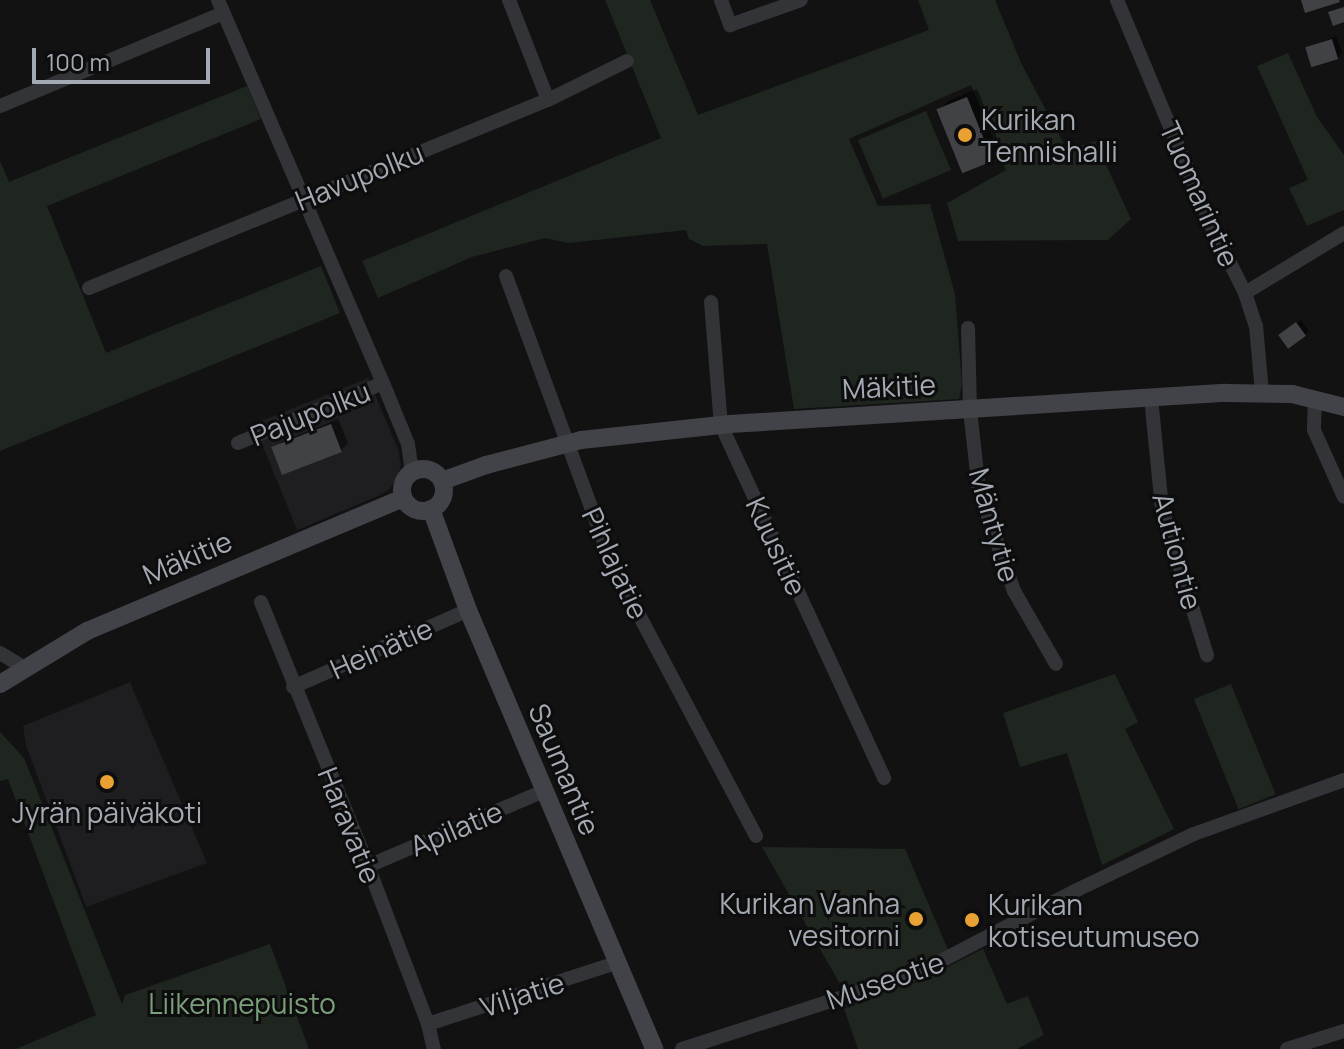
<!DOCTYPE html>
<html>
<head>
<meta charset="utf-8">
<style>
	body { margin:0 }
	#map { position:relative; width:1344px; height:1049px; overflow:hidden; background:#121213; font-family:Manrope,sans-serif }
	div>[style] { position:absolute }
	.built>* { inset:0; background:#1e1e20 }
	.green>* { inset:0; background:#1e261f; transform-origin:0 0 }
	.shadow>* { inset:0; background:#0007 }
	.building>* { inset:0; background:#414246; transform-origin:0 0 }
	.street>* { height:14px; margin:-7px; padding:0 7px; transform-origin:7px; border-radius:7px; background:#333438 }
	.secondary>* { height:18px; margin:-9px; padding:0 9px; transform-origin:9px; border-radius:9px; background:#414348 }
	.secondary>.ring { margin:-9px; padding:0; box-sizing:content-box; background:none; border:18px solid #414348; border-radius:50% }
	.dots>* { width:22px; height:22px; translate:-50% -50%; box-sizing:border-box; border:4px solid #0d0d0e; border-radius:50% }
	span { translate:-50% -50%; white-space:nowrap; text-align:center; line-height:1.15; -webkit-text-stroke:6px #0d0d0e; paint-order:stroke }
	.poi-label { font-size:28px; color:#a4aab3 }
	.left { translate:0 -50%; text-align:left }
	.right { translate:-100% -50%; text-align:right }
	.street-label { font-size:28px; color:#a4aab3 }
	.park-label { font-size:28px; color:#7b9e7b }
	.scale { position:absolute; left:32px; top:48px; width:178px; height:36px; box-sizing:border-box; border:4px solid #a4aab3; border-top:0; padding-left:10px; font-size:24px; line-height:28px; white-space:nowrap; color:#a4aab3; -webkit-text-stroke:6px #0d0d0e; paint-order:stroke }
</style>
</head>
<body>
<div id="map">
	<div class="built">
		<div style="clip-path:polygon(368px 378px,398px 449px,401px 465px,397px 477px,390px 489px,378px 496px,297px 530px,254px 424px)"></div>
		<div style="clip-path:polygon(130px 682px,207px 863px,86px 907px,26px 745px,23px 726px)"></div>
	</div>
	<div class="green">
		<div style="clip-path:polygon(605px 0,650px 0,698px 115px,929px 30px,918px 0,995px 0,1021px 63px,1067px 150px,1095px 141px,1131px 219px,1108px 240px,958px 241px,947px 203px,1006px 170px,971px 85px,849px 139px,878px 206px,930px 204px,955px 294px,962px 384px,959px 399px,794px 409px,767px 244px,703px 246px,689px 239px,686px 230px,569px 243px,545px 238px,472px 257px,378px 298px,362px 261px,661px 138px)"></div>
		<div style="clip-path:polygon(1288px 53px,1317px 117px,1344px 155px,1344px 210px,1307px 226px,1289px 188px,1308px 180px,1257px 66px)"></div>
		<div style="clip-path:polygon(247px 86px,261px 119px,47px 206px,106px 353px,321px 266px,340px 313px,0 451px,0 161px,9px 182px)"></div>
		<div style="left:926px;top:111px;width:64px;height:74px;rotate:67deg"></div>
		<div style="clip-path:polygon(1115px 674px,1138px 722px,1125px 729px,1174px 829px,1102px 865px,1067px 753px,1020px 767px,1003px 713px)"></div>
		<div style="left:1231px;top:684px;width:119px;height:40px;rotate:68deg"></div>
		<div style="clip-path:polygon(0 732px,24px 758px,122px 1004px,125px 995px,270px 944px,309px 1049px,16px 1049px,96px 1015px,8px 779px,0 781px)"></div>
		<div style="clip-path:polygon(762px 847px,905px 849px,949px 952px,844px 991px)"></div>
		<div style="clip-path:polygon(983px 949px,1007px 1004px,1028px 996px,1044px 1035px,1017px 1049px,858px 1049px,842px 1003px,920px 981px)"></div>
	</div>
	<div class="shadow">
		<div style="clip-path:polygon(1336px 36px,1342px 53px,1337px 58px,1307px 48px)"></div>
		<div style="clip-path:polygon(977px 89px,1002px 150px,992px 159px,939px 110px,948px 101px)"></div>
		<div style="clip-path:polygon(1301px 320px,1309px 331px,1304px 335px,1285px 331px)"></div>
		<div style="clip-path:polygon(338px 419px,348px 443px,341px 450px,275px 449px,281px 442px)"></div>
	</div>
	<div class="building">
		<div style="clip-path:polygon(1301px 0,1339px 0,1340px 2px,1305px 13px)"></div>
		<div style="clip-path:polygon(1344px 7px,1344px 22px,1333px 26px,1328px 12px)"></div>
		<div style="left:1332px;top:39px;width:21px;height:28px;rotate:73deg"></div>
		<div style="left:967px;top:97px;width:69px;height:33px;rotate:68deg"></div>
		<div style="left:1296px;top:322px;width:17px;height:22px;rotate:54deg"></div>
		<div style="left:331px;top:424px;width:30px;height:64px;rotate:69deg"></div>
	</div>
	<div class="street">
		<div style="left:218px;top:0;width:417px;rotate:66.7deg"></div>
		<div style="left:383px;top:383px;width:66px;rotate:67.7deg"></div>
		<div style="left:408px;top:444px;width:27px;rotate:82deg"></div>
		<div style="left:509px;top:0;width:107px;rotate:68.7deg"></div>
		<div style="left:721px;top:0;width:27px;rotate:70deg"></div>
		<div style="left:730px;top:25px;width:75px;rotate:-19.4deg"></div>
		<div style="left:1117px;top:0;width:244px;rotate:67.3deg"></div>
		<div style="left:1211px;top:225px;width:76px;rotate:63.4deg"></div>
		<div style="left:1245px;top:293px;width:35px;rotate:72deg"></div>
		<div style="left:1256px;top:326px;width:66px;rotate:84.8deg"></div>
		<div style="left:0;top:106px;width:242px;rotate:-22.6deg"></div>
		<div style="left:506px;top:276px;width:305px;rotate:69.8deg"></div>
		<div style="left:611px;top:562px;width:310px;rotate:62.1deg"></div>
		<div style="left:89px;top:288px;width:496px;rotate:-22.3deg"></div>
		<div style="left:548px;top:100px;width:88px;rotate:-26.3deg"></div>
		<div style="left:1245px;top:293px;width:116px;rotate:-31.2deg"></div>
		<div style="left:711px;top:302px;width:123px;rotate:85.4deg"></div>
		<div style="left:721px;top:425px;width:389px;rotate:65.2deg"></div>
		<div style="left:968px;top:328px;width:82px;rotate:88.6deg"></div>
		<div style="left:970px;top:410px;width:81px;rotate:83.6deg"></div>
		<div style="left:979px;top:490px;width:107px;rotate:70.9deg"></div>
		<div style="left:1014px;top:591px;width:84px;rotate:60.1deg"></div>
		<div style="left:1151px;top:398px;width:112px;rotate:84.3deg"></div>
		<div style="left:1162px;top:509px;width:153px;rotate:72.9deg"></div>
		<div style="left:1315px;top:399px;width:31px;rotate:92deg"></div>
		<div style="left:1314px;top:430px;width:73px;rotate:65.9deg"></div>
		<div style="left:238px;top:443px;width:157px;rotate:-22.5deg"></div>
		<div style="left:261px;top:602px;width:285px;rotate:67.9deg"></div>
		<div style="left:368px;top:866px;width:169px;rotate:69.2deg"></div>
		<div style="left:428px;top:1024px;width:26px;rotate:77deg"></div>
		<div style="left:0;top:653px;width:29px;rotate:31deg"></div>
		<div style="left:293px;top:687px;width:191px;rotate:-23.7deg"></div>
		<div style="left:368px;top:866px;width:191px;rotate:-23.1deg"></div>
		<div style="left:428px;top:1024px;width:198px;rotate:-18deg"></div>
		<div style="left:682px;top:1049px;width:248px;rotate:-17.9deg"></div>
		<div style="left:918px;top:973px;width:182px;rotate:-27.6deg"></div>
		<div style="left:1079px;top:889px;width:127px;rotate:-25.6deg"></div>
		<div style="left:1194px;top:834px;width:159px;rotate:-19.8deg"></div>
		<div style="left:1287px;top:1049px;width:60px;rotate:-17.5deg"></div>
	</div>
	<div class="secondary">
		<div class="ring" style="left:402px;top:469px;width:24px;height:24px"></div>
		<div style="left:442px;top:481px;width:47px;rotate:-20deg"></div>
		<div style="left:486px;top:465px;width:98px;rotate:-14.7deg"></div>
		<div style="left:581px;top:440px;width:150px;rotate:-6.1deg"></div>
		<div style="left:730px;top:424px;width:496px;rotate:-3.6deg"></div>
		<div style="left:1225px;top:393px;width:67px;rotate:0.9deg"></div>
		<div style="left:1292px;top:394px;width:54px;rotate:14deg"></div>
		<div style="left:431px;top:509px;width:108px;rotate:69.9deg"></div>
		<div style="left:468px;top:610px;width:477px;rotate:67deg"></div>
		<div style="left:0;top:684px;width:102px;rotate:-31.3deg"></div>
		<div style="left:87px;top:631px;width:343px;rotate:-22.8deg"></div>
	</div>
	<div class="dots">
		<div style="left:965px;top:135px;background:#eaa133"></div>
		<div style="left:107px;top:782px;background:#eaa133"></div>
		<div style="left:916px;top:919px;background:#eaa133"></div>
		<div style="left:972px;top:920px;background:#eaa133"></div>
	</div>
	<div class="poi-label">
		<span class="left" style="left:981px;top:135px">Kurikan<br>Tennishalli</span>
		<span style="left:107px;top:812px">Jyrän päiväkoti</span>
		<span class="right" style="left:900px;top:919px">Kurikan Vanha<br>vesitorni</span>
		<span class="left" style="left:988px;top:920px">Kurikan<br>kotiseutumuseo</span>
	</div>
	<div class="street-label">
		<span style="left:359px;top:176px;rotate:-22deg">Havupolku</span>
		<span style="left:1200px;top:194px;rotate:66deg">Tuomarintie</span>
		<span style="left:889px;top:386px;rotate:-3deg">Mäkitie</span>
		<span style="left:310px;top:413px;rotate:-22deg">Pajupolku</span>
		<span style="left:995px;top:525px;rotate:74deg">Mäntytie</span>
		<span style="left:777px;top:546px;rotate:65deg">Kuusitie</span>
		<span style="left:1178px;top:551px;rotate:75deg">Autiontie</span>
		<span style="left:187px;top:557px;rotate:-23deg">Mäkitie</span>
		<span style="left:616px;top:563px;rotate:65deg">Pihlajatie</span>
		<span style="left:381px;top:648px;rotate:-24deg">Heinätie</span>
		<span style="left:565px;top:769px;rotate:67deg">Saumantie</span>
		<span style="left:350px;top:825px;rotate:68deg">Haravatie</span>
		<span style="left:456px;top:828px;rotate:-23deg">Apilatie</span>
		<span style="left:885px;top:980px;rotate:-19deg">Museotie</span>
		<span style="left:522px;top:994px;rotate:-18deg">Viljatie</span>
	</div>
	<div class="park-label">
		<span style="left:242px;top:1003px">Liikennepuisto</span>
	</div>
	<div class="scale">100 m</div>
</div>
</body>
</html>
